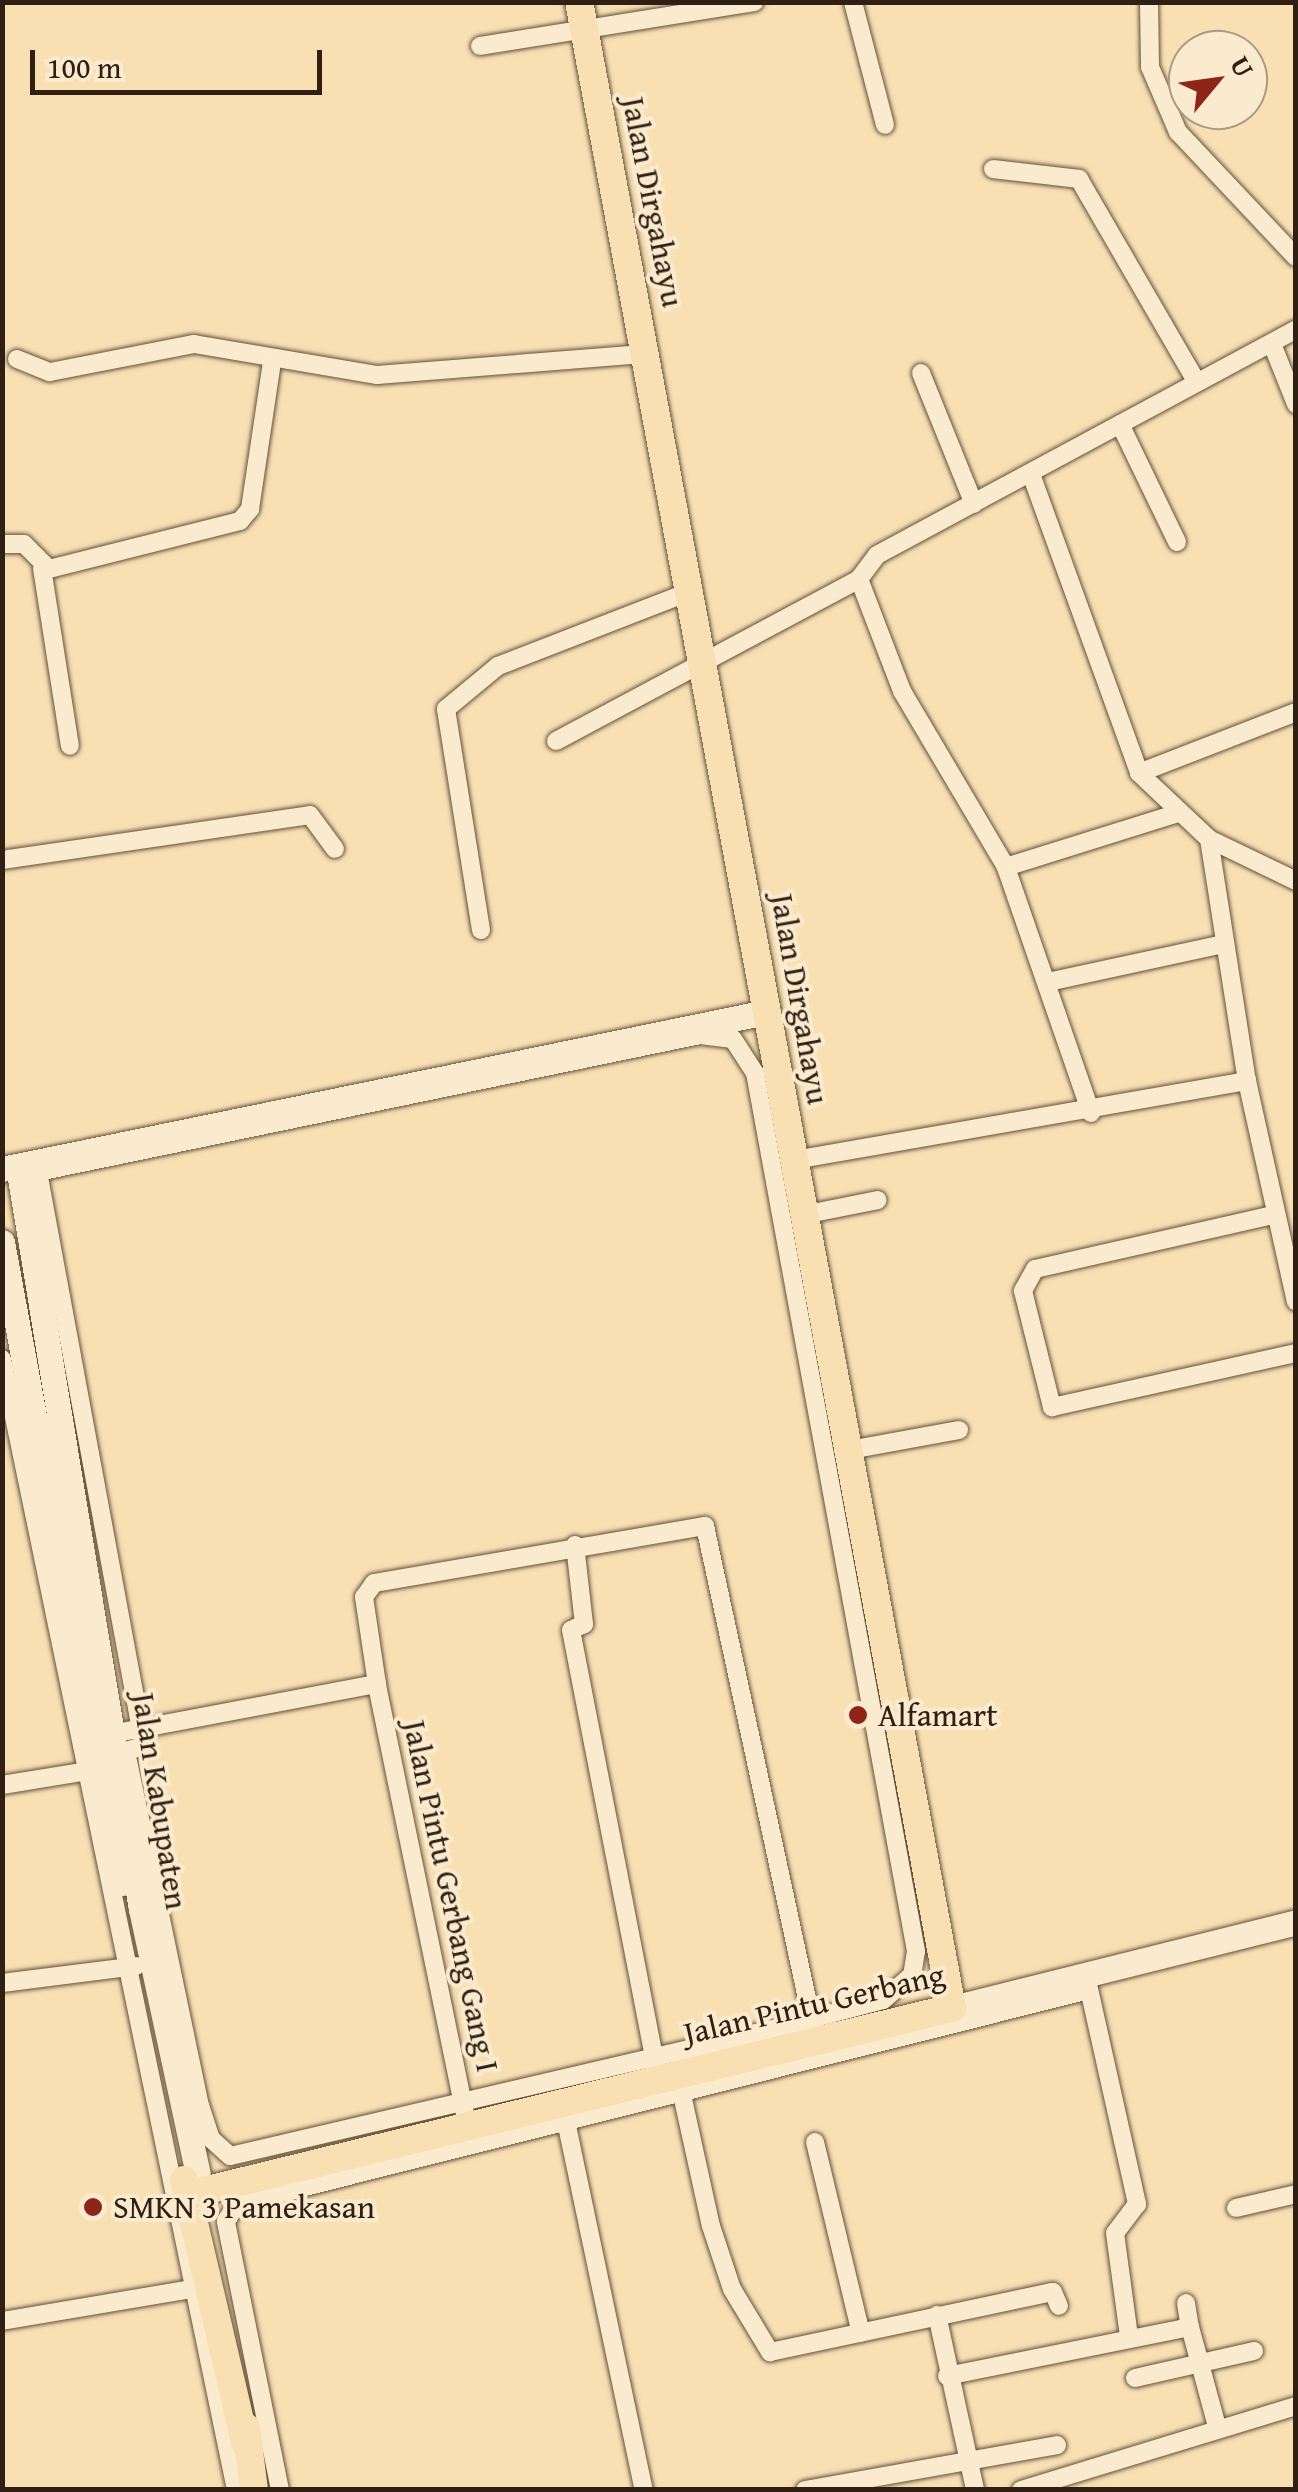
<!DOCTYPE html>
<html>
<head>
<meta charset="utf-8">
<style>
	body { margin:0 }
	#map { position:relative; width:1298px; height:2492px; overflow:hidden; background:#f8e0b3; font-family:"Gentium Book Plus",serif }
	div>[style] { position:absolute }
	.roads { filter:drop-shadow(0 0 2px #61503b) drop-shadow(0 0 2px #61503b) }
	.street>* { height:18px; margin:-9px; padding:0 9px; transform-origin:9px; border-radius:9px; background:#faebce }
	.secondary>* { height:25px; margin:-12.5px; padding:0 12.5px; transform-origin:12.5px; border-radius:12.5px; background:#faebce }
	.primary>* { height:28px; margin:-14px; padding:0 14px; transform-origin:14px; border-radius:14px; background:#f8e0b3 }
	.dots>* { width:28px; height:28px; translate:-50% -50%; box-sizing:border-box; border:5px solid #faebce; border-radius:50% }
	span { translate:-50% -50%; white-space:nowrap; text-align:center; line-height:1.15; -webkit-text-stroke:8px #faebce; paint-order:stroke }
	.street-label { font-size:32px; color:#2f2013 }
	.poi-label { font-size:32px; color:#2f2013 }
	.left { translate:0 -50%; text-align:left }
	.frame { position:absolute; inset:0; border:5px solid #2f2013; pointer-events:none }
	.north { position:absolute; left:1168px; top:30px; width:100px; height:100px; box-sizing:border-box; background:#faebce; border:2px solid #a99a83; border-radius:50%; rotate:61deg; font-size:28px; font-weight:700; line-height:40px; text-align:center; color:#2f2013 }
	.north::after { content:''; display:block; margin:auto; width:35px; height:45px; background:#8f2418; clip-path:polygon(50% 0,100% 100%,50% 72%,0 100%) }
	.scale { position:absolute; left:30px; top:50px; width:292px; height:45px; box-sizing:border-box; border:5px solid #2f2013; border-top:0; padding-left:12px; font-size:30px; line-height:35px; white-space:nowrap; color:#2f2013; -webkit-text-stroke:8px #faebce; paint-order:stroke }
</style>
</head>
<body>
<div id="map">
	<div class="roads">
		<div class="street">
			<div style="left:853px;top:2px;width:127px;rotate:75.4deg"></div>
			<div style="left:1149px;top:2px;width:65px;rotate:89.1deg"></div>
			<div style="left:1150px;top:67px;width:71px;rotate:66.7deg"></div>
			<div style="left:1178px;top:132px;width:172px;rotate:46.7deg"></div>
			<div style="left:480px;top:46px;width:278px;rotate:-9.1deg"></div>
			<div style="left:993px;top:169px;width:87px;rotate:6.6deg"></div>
			<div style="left:1079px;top:179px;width:233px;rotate:59.9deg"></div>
			<div style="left:1272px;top:344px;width:65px;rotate:68.2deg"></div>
			<div style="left:17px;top:359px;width:35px;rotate:22deg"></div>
			<div style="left:50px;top:372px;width:147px;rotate:-11deg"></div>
			<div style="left:194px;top:344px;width:186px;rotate:9.6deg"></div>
			<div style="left:377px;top:375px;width:270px;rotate:-4.5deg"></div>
			<div style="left:921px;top:373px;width:141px;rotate:68deg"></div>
			<div style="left:1120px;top:424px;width:131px;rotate:64.2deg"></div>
			<div style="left:1031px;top:474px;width:318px;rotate:70.1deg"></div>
			<div style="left:1139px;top:773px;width:96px;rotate:43.3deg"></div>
			<div style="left:1209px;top:839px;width:97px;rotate:25.8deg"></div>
			<div style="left:2px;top:544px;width:22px"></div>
			<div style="left:24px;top:544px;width:35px;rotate:45deg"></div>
			<div style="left:49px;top:569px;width:197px;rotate:-14.1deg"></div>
			<div style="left:240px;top:521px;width:16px;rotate:-50deg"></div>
			<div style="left:250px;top:509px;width:149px;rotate:-81.5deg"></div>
			<div style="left:42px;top:568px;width:180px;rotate:81.1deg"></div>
			<div style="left:556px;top:741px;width:344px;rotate:-28.1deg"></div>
			<div style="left:1139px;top:773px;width:168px;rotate:-21.2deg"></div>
			<div style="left:1209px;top:839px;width:245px;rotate:81.1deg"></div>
			<div style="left:1247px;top:1081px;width:226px;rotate:77.5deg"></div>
			<div style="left:2px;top:860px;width:311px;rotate:-8.3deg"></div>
			<div style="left:310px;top:815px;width:42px;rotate:53.7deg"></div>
			<div style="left:1006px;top:867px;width:180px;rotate:-17.4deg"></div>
			<div style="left:481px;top:930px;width:224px;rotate:-99deg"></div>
			<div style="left:446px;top:709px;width:67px;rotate:-39.6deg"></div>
			<div style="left:498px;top:666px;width:207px;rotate:-21.2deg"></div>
			<div style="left:1048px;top:982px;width:180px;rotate:-12.2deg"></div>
			<div style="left:700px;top:1035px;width:33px;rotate:7deg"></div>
			<div style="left:733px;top:1039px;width:40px;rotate:57.1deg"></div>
			<div style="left:755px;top:1073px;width:893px;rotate:79.61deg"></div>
			<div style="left:916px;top:1951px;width:24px;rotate:99deg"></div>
			<div style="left:912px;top:1975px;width:38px;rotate:139deg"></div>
			<div style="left:883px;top:2000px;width:121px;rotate:165.2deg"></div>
			<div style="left:766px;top:2031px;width:550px;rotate:166.87deg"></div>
			<div style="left:230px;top:2156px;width:25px;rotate:-138deg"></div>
			<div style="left:211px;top:2139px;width:35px;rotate:-108deg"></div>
			<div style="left:200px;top:2106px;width:363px;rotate:-101.8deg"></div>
			<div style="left:126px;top:1751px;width:19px;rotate:-16deg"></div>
			<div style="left:144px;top:1746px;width:584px;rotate:-100.46deg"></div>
			<div style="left:38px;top:1172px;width:676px;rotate:-11.69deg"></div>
			<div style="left:1091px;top:1113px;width:260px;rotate:-109.1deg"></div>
			<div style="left:1006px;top:867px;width:204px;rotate:-120.6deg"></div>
			<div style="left:902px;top:691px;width:120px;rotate:-111deg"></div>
			<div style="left:859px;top:579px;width:30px;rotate:-53deg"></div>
			<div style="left:877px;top:555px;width:476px;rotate:-28.3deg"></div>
			<div style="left:794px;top:1160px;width:460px;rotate:-9.9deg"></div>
			<div style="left:803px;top:1215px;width:76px;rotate:-11.3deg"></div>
			<div style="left:1273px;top:1215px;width:244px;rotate:167.2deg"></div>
			<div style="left:1035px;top:1269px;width:25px;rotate:119deg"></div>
			<div style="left:1023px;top:1291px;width:120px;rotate:76deg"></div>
			<div style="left:1052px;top:1407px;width:250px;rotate:-12.5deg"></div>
			<div style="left:2px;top:1359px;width:1155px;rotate:78.31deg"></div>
			<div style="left:844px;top:1451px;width:117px;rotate:-10.3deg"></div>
			<div style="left:575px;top:1545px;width:80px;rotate:83.5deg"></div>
			<div style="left:584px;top:1624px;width:14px;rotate:155deg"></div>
			<div style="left:571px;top:1630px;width:444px;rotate:79deg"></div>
			<div style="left:101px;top:1736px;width:281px;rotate:-10.7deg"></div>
			<div style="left:2px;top:1785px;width:94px;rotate:-9.2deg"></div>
			<div style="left:1087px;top:1980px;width:230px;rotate:77.4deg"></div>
			<div style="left:1137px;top:2204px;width:36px;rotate:127deg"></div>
			<div style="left:1115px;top:2233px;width:104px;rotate:82.3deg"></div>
			<div style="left:2px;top:1983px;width:135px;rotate:-7.2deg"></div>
			<div style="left:679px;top:2081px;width:148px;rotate:77.6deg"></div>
			<div style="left:711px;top:2226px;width:66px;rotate:71.6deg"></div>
			<div style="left:732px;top:2289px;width:74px;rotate:58.9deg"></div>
			<div style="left:770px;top:2352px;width:289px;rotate:-12deg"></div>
			<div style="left:1053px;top:2292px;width:15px;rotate:67deg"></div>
			<div style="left:563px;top:2107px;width:391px;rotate:78.1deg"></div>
			<div style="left:465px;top:2114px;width:439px;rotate:-101.6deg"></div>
			<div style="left:377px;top:1684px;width:88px;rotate:-98.5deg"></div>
			<div style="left:364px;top:1597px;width:17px;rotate:-54deg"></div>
			<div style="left:374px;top:1583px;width:336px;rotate:-9.8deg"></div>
			<div style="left:705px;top:1526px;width:517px;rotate:77.82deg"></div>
			<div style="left:815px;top:2142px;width:196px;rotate:76.5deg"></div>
			<div style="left:1236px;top:2208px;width:62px;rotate:-13.1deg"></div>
			<div style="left:1186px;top:2303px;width:24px;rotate:81deg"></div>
			<div style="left:937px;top:2315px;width:179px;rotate:77.7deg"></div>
			<div style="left:2px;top:2321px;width:205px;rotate:-9.6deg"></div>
			<div style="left:947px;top:2376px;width:248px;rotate:-11.4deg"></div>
			<div style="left:1190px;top:2327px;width:99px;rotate:74.8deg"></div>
			<div style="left:1135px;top:2378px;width:122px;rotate:-12.8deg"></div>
			<div style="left:280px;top:2490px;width:274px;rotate:-101.4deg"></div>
			<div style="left:226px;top:2221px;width:20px;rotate:-57deg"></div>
			<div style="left:237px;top:2204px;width:878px;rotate:-14.1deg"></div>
			<div style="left:805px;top:2490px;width:256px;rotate:-10.1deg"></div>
			<div style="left:1021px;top:2490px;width:288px;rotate:-17deg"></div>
		</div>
		<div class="secondary">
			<div style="left:18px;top:1166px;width:753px;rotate:80.6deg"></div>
			<div style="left:141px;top:1909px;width:271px;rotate:77.9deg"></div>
			<div style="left:2px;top:1169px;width:780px;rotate:-11.61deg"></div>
			<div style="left:2px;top:1242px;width:652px;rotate:79.57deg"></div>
			<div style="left:952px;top:2008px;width:355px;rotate:-14deg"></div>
		</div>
		<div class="primary">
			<div style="left:184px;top:2180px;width:270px;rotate:76.9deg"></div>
			<div style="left:187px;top:2195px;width:788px;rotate:-13.74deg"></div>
			<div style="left:952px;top:2008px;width:2040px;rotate:-100.53deg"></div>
			<div style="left:246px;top:2427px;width:64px;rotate:82.8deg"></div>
		</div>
	</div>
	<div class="dots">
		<div style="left:858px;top:1715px;background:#8f2418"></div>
		<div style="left:93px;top:2207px;background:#8f2418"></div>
	</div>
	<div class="street-label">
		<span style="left:653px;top:202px;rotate:79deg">Jalan Dirgahayu</span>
		<span style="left:800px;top:999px;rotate:80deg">Jalan Dirgahayu</span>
		<span style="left:160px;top:1801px;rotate:81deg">Jalan Kabupaten</span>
		<span style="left:451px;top:1896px;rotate:78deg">Jalan Pintu Gerbang Gang I</span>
		<span style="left:814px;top:2004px;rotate:-13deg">Jalan Pintu Gerbang</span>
	</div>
	<div class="poi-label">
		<span class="left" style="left:878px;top:1715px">Alfamart</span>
		<span class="left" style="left:113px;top:2207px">SMKN 3 Pamekasan</span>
	</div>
	<div class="frame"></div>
	<div class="north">U</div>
	<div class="scale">100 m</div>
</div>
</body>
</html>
